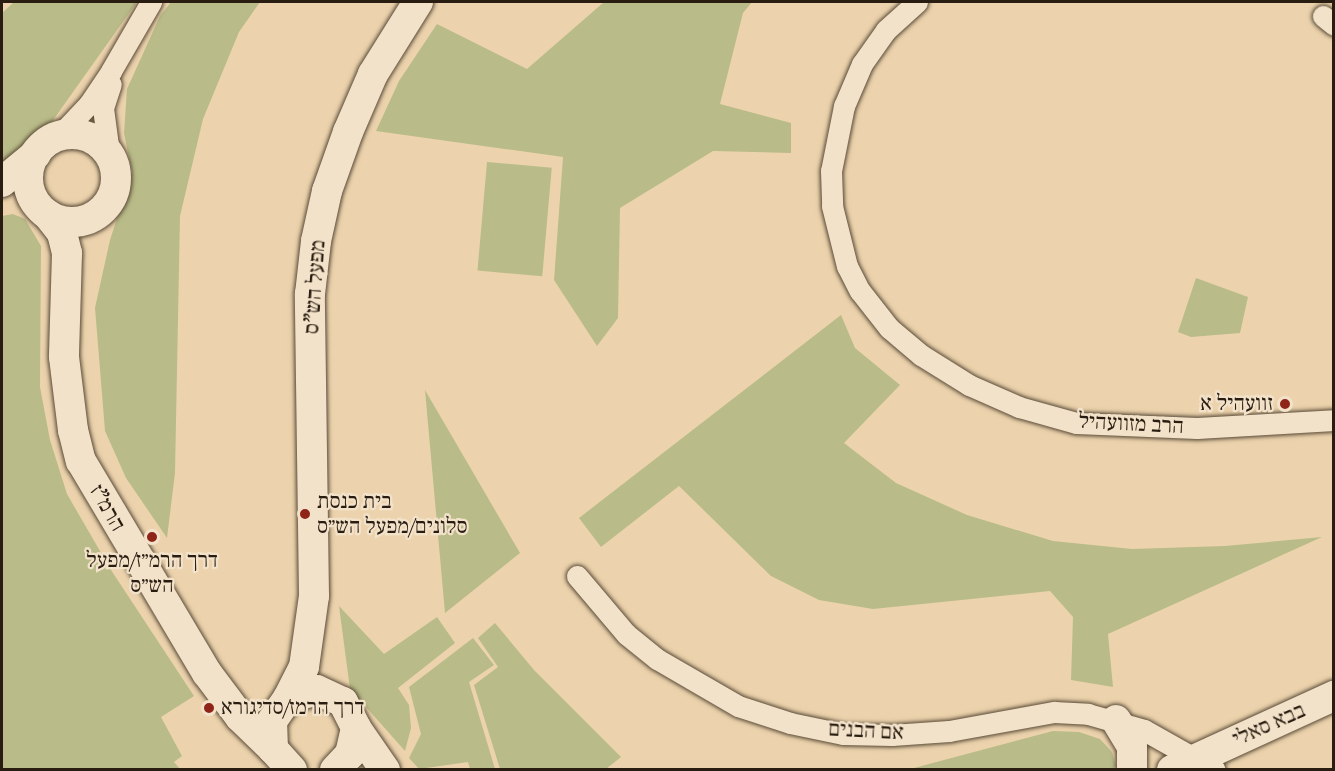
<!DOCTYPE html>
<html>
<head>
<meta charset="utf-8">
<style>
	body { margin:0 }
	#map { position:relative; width:1335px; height:771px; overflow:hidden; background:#ecd3ad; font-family:"IM FELL Double Pica","Frank Ruhl Libre",serif }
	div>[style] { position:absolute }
	.green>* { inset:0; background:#b9bc88; transform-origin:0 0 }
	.roads { filter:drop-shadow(0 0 2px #594a37) drop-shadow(0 0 2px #594a37) }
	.street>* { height:21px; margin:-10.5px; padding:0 10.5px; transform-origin:10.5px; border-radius:10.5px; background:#f3e2ca }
	.secondary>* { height:30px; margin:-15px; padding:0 15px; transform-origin:15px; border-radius:15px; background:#f3e2ca }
	.secondary>.ring { margin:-15px; padding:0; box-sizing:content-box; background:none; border:30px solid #f3e2ca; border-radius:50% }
	.dots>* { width:16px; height:16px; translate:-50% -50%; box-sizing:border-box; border:3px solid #f3e2ca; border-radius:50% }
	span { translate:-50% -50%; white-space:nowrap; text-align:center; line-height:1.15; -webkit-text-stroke:4.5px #f3e2ca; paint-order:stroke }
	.street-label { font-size:22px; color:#281d10 }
	.poi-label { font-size:22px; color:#281d10 }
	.right { translate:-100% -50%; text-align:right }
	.left { translate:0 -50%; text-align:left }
	.frame { position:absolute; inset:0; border:3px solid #281d10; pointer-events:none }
</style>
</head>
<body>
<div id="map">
	<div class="green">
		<div style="clip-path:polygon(14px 2px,137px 2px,51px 123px,2px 166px,2px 13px)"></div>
		<div style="clip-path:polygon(171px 2px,260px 2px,239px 32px,203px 119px,180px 216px,175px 473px,167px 538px,126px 478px,105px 431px,95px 308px,110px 240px,132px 172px,124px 133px,127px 89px,160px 16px)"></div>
		<div style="clip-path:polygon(604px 2px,752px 2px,743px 13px,720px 104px,791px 123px,791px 153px,713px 151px,620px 208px,618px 318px,597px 346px,554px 280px,563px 157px,376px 131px,399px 81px,437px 24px,527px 69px)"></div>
		<div style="left:487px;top:162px;width:65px;height:109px;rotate:5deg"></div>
		<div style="clip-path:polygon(13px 214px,25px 219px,41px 246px,40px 387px,50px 440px,67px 494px,111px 570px,194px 696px,161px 717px,182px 756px,174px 762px,180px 769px,2px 769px,2px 216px)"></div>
		<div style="clip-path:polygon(1196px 278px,1248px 297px,1240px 333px,1191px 337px,1178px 332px)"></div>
		<div style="clip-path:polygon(841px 315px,855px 348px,900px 385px,844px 443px,896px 483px,967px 515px,1053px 541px,1132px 549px,1225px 546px,1322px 537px,1108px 634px,1113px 687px,1071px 680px,1073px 617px,1050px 591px,873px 609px,819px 600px,771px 576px,679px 486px,601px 547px,579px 518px)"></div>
		<div style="clip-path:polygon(425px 390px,520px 553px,445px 613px)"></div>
		<div style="clip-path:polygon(339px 606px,384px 654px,437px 617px,455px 643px,398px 688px,409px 705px,411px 728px,405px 751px,350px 689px)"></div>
		<div style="clip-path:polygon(495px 623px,534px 670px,621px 757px,606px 769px,500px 769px,474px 685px,498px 667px,478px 638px)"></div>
		<div style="clip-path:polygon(473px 638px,494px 665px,469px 682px,495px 769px,470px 769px,468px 762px,419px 769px,409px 758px,421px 734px,409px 687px)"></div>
		<div style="clip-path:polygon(1053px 731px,1079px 732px,1100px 739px,1112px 752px,1116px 766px,1111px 770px,914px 768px)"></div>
	</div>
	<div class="roads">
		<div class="street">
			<div style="left:917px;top:2px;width:42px;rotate:137.9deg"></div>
			<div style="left:886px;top:30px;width:42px;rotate:125.2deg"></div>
			<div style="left:862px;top:64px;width:46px;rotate:113.2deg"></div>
			<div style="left:844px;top:106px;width:66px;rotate:101.3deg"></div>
			<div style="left:831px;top:171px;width:35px;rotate:88deg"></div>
			<div style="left:832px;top:206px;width:62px;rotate:76deg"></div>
			<div style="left:847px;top:266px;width:28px;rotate:63deg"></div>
			<div style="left:860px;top:291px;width:47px;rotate:51.9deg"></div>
			<div style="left:889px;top:328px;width:42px;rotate:40.2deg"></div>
			<div style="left:921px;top:355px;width:57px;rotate:32deg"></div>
			<div style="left:969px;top:385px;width:55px;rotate:23.7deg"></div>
			<div style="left:1019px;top:407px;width:59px;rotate:15.7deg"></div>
			<div style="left:1076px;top:423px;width:121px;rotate:2.4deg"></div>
			<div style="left:1197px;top:428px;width:137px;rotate:-3.3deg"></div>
			<div style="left:1323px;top:16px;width:14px;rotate:39deg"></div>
			<div style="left:59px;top:136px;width:44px;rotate:-46.8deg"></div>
			<div style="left:89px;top:104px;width:40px;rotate:-56deg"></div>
			<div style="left:111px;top:71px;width:80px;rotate:-59.9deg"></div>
			<div style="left:109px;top:153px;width:45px;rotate:-97.6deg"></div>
			<div style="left:103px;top:108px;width:25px;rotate:-72deg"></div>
			<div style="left:577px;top:576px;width:76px;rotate:49.8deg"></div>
			<div style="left:626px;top:634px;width:40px;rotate:39deg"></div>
			<div style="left:657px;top:659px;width:94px;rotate:30.1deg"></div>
			<div style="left:738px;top:706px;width:55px;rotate:18.1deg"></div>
			<div style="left:790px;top:723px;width:54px;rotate:11.7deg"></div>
			<div style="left:843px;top:734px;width:49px;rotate:1.2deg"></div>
			<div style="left:892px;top:735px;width:57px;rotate:-4deg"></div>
			<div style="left:949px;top:731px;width:107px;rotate:-10.3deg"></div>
			<div style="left:1054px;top:712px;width:34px;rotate:3deg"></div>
			<div style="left:1088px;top:714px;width:58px;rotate:15.9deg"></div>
			<div style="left:1144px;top:730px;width:81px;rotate:29.4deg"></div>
		</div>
		<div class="secondary">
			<div class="ring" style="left:28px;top:134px;width:58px;height:58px"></div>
			<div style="left:2px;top:182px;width:44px;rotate:-39.5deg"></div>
			<div style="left:48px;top:215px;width:23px;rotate:52deg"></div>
			<div style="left:62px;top:233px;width:21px;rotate:76deg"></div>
			<div style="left:67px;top:253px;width:104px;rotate:91.7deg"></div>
			<div style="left:64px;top:357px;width:74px;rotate:83deg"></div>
			<div style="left:73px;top:430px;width:32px;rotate:76deg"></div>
			<div style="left:81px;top:461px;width:247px;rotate:59.3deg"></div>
			<div style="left:207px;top:673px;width:55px;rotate:53.1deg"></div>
			<div style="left:240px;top:717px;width:46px;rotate:44.1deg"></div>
			<div style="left:288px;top:698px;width:35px;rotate:-63deg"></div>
			<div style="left:304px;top:667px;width:72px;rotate:-82deg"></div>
			<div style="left:314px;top:596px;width:302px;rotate:-90.8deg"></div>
			<div style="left:310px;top:294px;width:53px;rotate:-83.5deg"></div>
			<div style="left:316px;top:241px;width:51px;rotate:-77.6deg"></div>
			<div style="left:327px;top:191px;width:63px;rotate:-70.4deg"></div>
			<div style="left:348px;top:132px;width:63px;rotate:-66.7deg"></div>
			<div style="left:373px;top:74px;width:85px;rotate:-58deg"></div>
			<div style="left:1116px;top:720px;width:31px;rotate:59deg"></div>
			<div style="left:1132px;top:747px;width:23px;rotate:90deg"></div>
			<div style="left:356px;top:728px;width:51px;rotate:55.4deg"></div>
			<div style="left:292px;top:770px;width:28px;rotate:-132deg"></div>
			<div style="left:273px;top:749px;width:28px;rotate:-92deg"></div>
			<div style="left:272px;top:721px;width:28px;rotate:-55deg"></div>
			<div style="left:288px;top:698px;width:30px;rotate:-15deg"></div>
			<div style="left:317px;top:690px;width:29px;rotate:25deg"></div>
			<div style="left:343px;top:702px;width:29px;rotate:63deg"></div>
			<div style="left:356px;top:728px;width:27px;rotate:103deg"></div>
			<div style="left:350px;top:754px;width:22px;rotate:133deg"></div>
			<div style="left:1172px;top:770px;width:178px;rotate:-24.6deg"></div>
		</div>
	</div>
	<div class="dots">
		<div style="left:1285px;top:404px;background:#8f2418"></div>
		<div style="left:305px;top:514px;background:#8f2418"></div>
		<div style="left:152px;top:537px;background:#8f2418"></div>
		<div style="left:209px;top:708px;background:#8f2418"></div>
	</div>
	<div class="street-label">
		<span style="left:315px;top:287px;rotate:-86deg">מפעל הש"ס</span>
		<span style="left:1131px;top:424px;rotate:3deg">הרב מזוועהיל</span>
		<span style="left:107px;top:508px;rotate:60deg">הרמ"ז</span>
		<span style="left:1269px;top:725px;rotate:-24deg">בבא סאלי</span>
		<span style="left:866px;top:731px;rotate:3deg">אם הבנים</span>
	</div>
	<div class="poi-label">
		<span class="right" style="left:1273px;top:404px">זוועהיל א</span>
		<span class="left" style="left:317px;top:514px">בית כנסת<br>סלונים/מפעל הש״ס</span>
		<span style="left:152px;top:573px">דרך הרמ״ז/מפעל<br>הש״ס</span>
		<span class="left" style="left:221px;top:708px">דרך הרמז/סדיגורא</span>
	</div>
	<div class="frame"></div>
</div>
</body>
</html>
